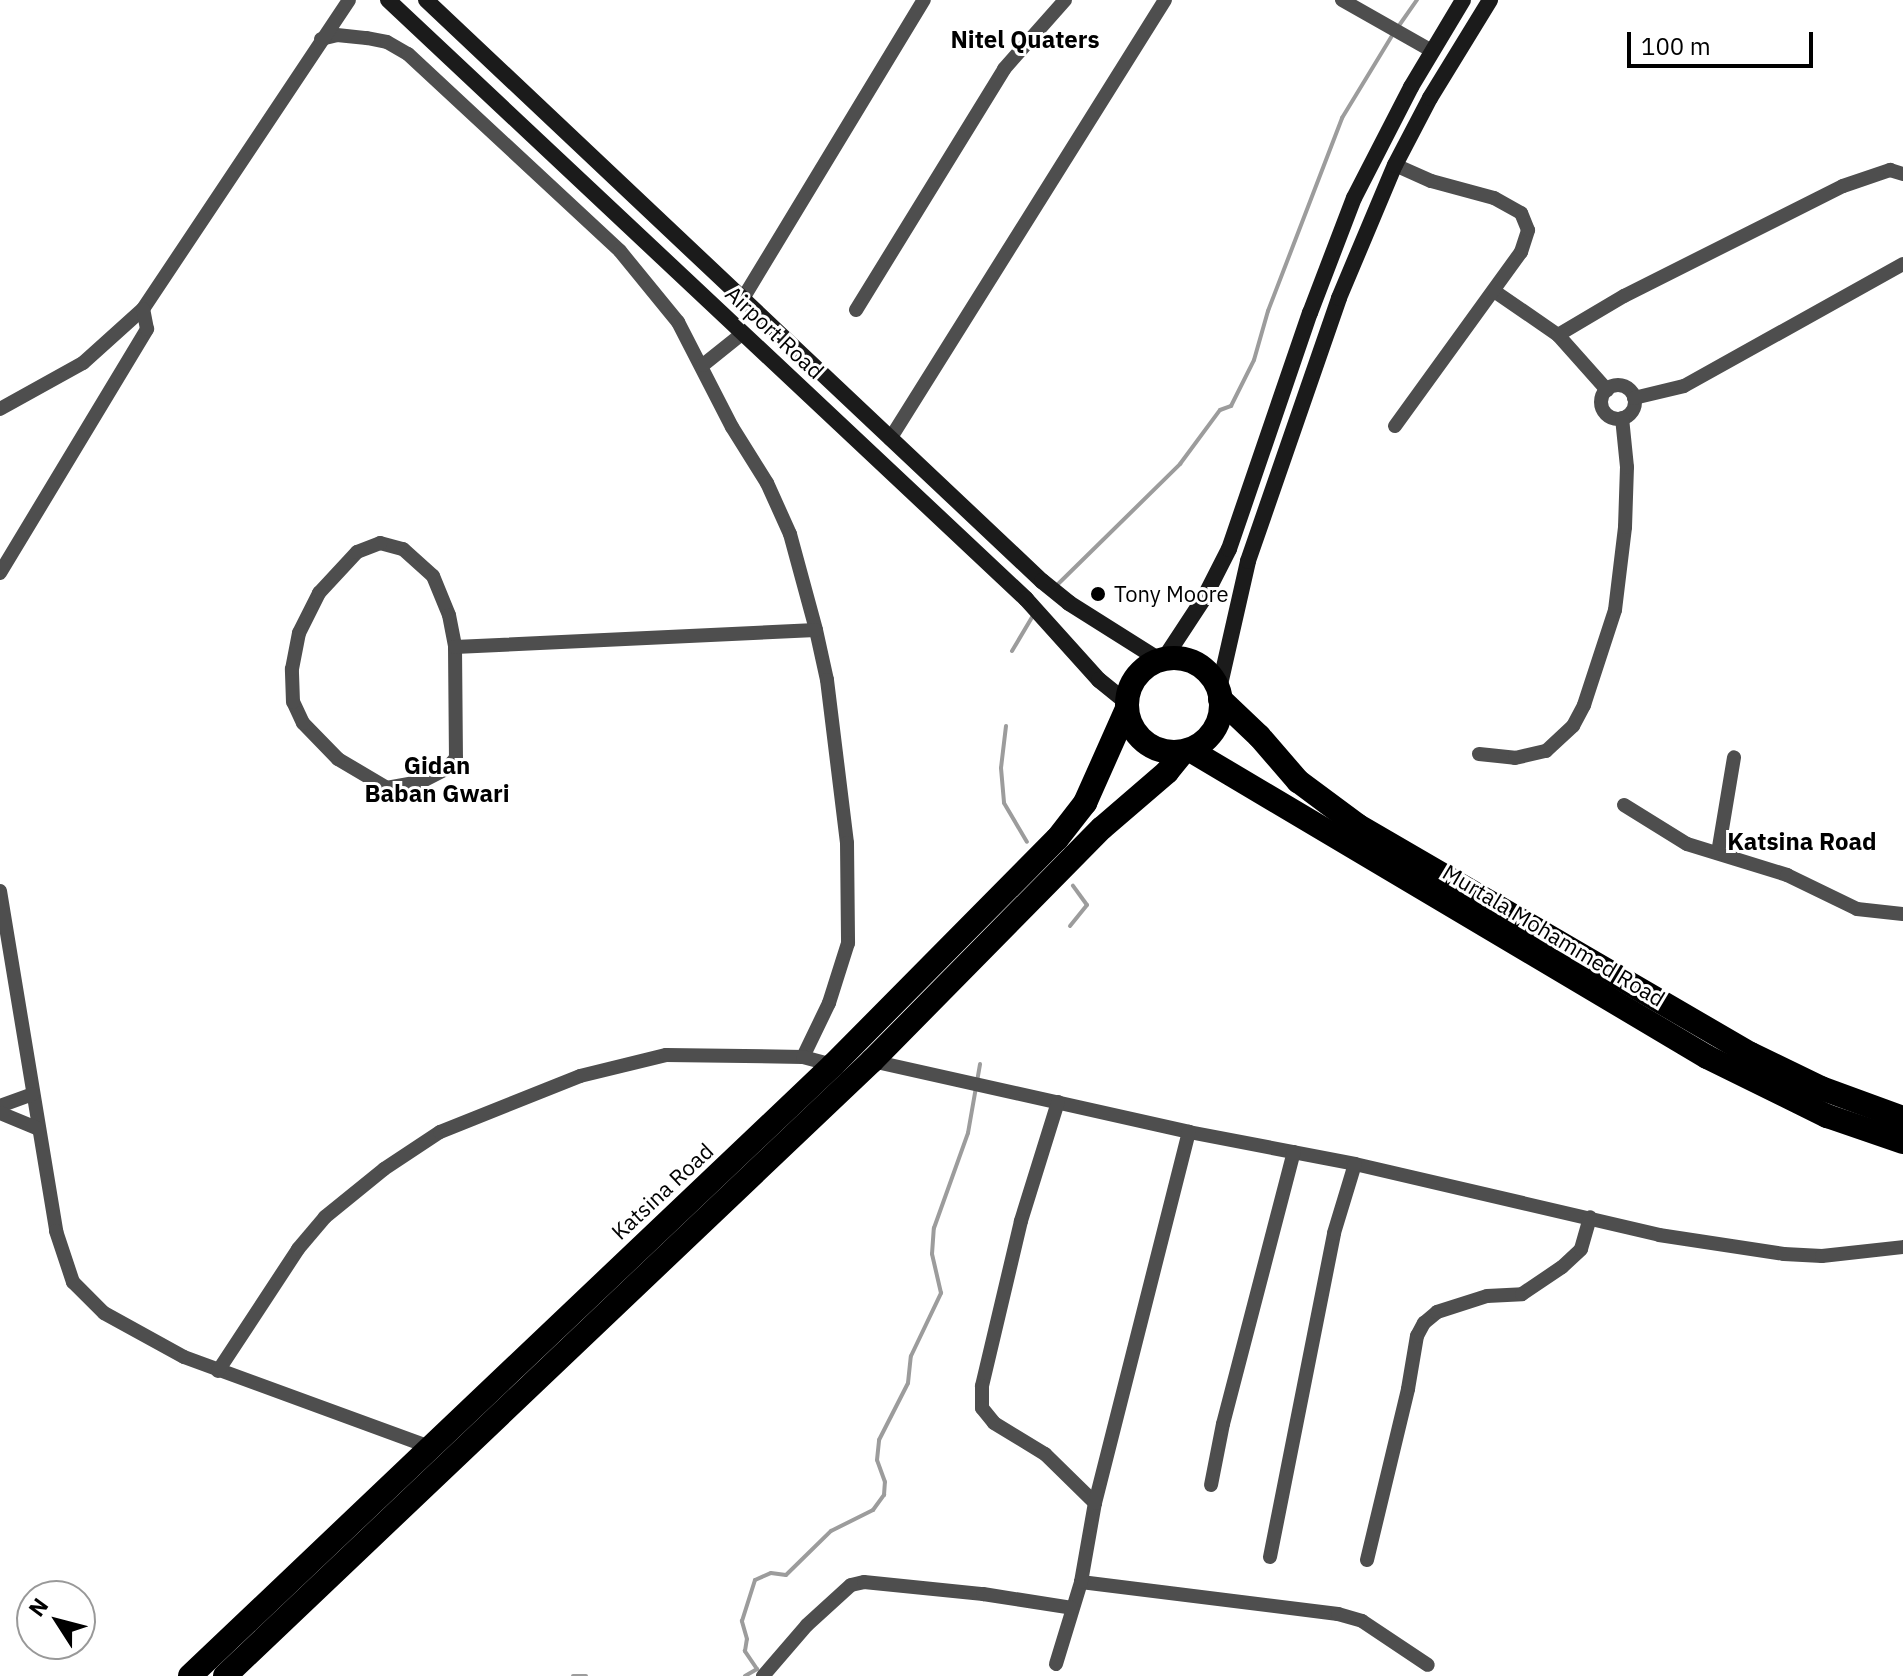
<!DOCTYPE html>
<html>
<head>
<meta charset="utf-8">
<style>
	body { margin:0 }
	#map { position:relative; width:1903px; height:1676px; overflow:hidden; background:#fff; font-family:"IBM Plex Sans",sans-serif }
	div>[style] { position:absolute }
	.stream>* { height:4px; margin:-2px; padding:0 2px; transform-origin:2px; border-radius:2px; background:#9c9c9c }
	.street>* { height:14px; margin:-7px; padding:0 7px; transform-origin:7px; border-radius:7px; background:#4e4e4e }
	.street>.ring { margin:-7px; padding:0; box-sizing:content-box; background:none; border:14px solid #4e4e4e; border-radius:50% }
	.secondary>* { height:16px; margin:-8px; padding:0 8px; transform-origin:8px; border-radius:8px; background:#1b1b1b }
	.highway>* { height:24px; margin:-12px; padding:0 12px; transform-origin:12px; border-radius:12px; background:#000 }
	.highway>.ring { margin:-12px; padding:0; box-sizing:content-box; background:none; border:24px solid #000; border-radius:50% }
	.dots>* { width:22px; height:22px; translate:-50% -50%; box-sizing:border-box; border:4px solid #fff; border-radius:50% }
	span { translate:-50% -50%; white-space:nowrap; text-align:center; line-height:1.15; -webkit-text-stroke:6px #fff; paint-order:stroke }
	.street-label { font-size:22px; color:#000 }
	.poi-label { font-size:22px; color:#000 }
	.left { translate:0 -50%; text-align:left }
	.neighbourhood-label { font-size:24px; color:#000; font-weight:700 }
	.north { position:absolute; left:16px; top:1580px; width:80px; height:80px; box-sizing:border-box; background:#fff; border:2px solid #999; border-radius:50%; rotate:306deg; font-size:22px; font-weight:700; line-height:32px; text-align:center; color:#000 }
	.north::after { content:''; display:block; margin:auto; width:28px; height:36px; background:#000; clip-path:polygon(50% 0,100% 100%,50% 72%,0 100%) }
	.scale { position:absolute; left:1627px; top:32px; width:186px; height:36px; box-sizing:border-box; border:4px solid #000; border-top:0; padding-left:10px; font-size:24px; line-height:28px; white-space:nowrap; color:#000; -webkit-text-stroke:6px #fff; paint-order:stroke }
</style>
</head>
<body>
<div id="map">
	<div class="stream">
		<div style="left:1398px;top:27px;width:33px;rotate:-55deg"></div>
		<div style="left:1054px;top:588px;width:177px;rotate:-44.5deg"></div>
		<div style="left:1180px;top:464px;width:67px;rotate:-53.5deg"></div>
		<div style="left:1220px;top:410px;width:12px;rotate:-20deg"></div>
		<div style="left:1231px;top:406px;width:51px;rotate:-63.4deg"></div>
		<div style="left:1254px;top:360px;width:51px;rotate:-74.1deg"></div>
		<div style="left:1268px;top:311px;width:207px;rotate:-69deg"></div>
		<div style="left:1342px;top:118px;width:98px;rotate:-58.7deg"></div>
		<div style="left:1012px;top:651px;width:43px;rotate:-59.3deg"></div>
		<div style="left:1006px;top:726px;width:42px;rotate:96.8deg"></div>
		<div style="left:1001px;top:768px;width:35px;rotate:85deg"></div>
		<div style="left:1004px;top:803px;width:45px;rotate:59.5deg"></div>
		<div style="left:1070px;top:926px;width:27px;rotate:-51deg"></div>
		<div style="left:1087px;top:905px;width:24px;rotate:-126deg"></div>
		<div style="left:573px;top:1676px;width:13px"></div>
		<div style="left:745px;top:1676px;width:14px;rotate:-30deg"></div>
		<div style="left:757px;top:1669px;width:22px;rotate:-124deg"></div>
		<div style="left:745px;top:1651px;width:12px;rotate:-81deg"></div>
		<div style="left:747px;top:1639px;width:19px;rotate:-106deg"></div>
		<div style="left:742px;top:1621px;width:43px;rotate:-72.4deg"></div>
		<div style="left:755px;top:1580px;width:17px;rotate:-24deg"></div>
		<div style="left:771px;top:1573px;width:15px;rotate:8deg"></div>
		<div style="left:786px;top:1575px;width:63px;rotate:-44.4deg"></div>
		<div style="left:831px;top:1531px;width:47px;rotate:-26.6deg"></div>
		<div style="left:873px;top:1510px;width:19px;rotate:-54deg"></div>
		<div style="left:884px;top:1495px;width:13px;rotate:-86deg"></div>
		<div style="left:885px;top:1482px;width:23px;rotate:-110deg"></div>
		<div style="left:877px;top:1460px;width:20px;rotate:-84deg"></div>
		<div style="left:879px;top:1440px;width:64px;rotate:-63deg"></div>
		<div style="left:908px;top:1383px;width:27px;rotate:-84deg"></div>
		<div style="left:911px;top:1356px;width:70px;rotate:-64.5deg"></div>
		<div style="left:941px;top:1293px;width:40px;rotate:-103deg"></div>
		<div style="left:932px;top:1254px;width:26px;rotate:-86deg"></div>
		<div style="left:934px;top:1228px;width:101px;rotate:-70.3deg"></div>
		<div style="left:968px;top:1133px;width:70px;rotate:-80.1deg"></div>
	</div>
	<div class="street">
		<div style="left:1342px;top:0;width:103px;rotate:29.5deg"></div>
		<div style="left:321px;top:39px;width:16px;rotate:-14deg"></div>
		<div style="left:337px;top:35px;width:30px;rotate:6deg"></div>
		<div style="left:367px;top:38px;width:20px;rotate:11deg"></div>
		<div style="left:387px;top:42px;width:24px;rotate:30deg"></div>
		<div style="left:408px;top:54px;width:289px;rotate:42.9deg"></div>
		<div style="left:620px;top:251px;width:92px;rotate:50.8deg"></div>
		<div style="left:678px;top:322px;width:118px;rotate:62.8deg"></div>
		<div style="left:732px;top:427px;width:66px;rotate:58deg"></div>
		<div style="left:767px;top:483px;width:56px;rotate:65.7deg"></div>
		<div style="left:790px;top:534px;width:99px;rotate:74.8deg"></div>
		<div style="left:816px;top:630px;width:51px;rotate:77.6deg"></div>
		<div style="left:827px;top:680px;width:164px;rotate:83deg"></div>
		<div style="left:847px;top:843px;width:100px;rotate:89.4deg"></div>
		<div style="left:848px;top:943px;width:63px;rotate:107.6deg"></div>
		<div style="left:829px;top:1003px;width:60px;rotate:115.7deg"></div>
		<div style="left:1494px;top:291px;width:78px;rotate:34.5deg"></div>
		<div style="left:1558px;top:335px;width:74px;rotate:48.3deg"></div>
		<div style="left:742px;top:300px;width:351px;rotate:-58.8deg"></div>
		<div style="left:856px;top:310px;width:283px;rotate:-58.4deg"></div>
		<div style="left:1004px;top:69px;width:92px;rotate:-48.5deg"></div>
		<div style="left:1558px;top:335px;width:77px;rotate:-30.6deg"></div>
		<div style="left:1624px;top:296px;width:245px;rotate:-26.7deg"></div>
		<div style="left:1843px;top:186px;width:50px;rotate:-18.8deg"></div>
		<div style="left:1890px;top:170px;width:14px;rotate:17deg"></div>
		<div style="left:703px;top:365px;width:51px;rotate:-38.7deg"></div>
		<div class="ring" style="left:1601px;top:385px;width:20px;height:20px"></div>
		<div style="left:1634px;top:398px;width:51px;rotate:-13.5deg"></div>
		<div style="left:1684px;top:386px;width:251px;rotate:-29.1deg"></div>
		<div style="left:0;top:409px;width:95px;rotate:-29deg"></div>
		<div style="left:83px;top:363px;width:81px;rotate:-42deg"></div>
		<div style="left:143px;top:309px;width:371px;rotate:-56.3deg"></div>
		<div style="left:1395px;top:426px;width:215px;rotate:-54.1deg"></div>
		<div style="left:1521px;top:252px;width:23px;rotate:-72deg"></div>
		<div style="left:1528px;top:230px;width:18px;rotate:-112deg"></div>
		<div style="left:1521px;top:213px;width:31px;rotate:-151deg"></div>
		<div style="left:1494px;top:198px;width:65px;rotate:-164.9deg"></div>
		<div style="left:1431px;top:181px;width:39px;rotate:-156deg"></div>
		<div style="left:890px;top:439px;width:518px;rotate:-57.94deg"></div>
		<div style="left:380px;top:543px;width:24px;rotate:15deg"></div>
		<div style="left:403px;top:549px;width:40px;rotate:42deg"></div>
		<div style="left:433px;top:576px;width:42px;rotate:67.7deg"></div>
		<div style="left:449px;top:615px;width:33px;rotate:79deg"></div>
		<div style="left:455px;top:647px;width:111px;rotate:89.5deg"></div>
		<div style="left:456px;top:758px;width:15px;rotate:132deg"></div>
		<div style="left:446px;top:769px;width:29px;rotate:153deg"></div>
		<div style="left:420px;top:782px;width:34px;rotate:170deg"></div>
		<div style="left:387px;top:788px;width:57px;rotate:-149.4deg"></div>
		<div style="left:338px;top:759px;width:50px;rotate:-134.2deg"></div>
		<div style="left:303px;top:723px;width:23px;rotate:-115deg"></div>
		<div style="left:293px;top:702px;width:33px;rotate:-92deg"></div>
		<div style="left:292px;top:669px;width:37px;rotate:-79deg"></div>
		<div style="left:299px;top:633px;width:45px;rotate:-63.4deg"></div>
		<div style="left:319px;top:593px;width:56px;rotate:-47.2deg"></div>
		<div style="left:357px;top:552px;width:25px;rotate:-21deg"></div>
		<div style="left:0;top:573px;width:285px;rotate:-58.9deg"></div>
		<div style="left:147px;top:329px;width:20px;rotate:-101deg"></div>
		<div style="left:455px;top:647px;width:361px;rotate:-2.7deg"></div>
		<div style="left:1479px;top:754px;width:36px;rotate:6deg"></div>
		<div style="left:1515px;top:758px;width:32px;rotate:-13deg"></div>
		<div style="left:1546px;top:751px;width:37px;rotate:-43deg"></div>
		<div style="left:1573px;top:726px;width:24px;rotate:-62deg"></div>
		<div style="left:1584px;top:705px;width:100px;rotate:-71.9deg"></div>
		<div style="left:1615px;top:610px;width:84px;rotate:-83.1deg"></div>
		<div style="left:1625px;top:527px;width:60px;rotate:-88.1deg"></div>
		<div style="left:1627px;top:467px;width:49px;rotate:-95.8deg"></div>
		<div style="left:1624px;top:805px;width:74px;rotate:31.8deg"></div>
		<div style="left:1687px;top:844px;width:105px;rotate:17.2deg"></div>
		<div style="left:1787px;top:875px;width:78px;rotate:25.9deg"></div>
		<div style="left:1857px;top:909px;width:46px;rotate:6.2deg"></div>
		<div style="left:1718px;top:853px;width:97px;rotate:-80.5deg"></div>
		<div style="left:0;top:891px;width:345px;rotate:80.6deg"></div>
		<div style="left:56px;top:1231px;width:54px;rotate:71.6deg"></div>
		<div style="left:73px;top:1282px;width:44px;rotate:45deg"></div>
		<div style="left:104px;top:1313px;width:91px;rotate:28.8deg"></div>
		<div style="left:184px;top:1357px;width:265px;rotate:20.1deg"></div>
		<div style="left:872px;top:1061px;width:325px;rotate:12.6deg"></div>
		<div style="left:1189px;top:1132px;width:169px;rotate:10.9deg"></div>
		<div style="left:1355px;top:1164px;width:312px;rotate:13.1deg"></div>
		<div style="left:1659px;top:1235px;width:126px;rotate:8.6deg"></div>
		<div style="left:1784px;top:1254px;width:38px;rotate:3deg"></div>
		<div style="left:1822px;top:1256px;width:81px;rotate:-6.3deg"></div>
		<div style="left:1058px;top:1102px;width:125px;rotate:107.3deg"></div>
		<div style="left:1021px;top:1221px;width:170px;rotate:103.3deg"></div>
		<div style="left:982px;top:1386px;width:22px;rotate:90deg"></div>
		<div style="left:982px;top:1408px;width:19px;rotate:51deg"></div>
		<div style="left:994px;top:1423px;width:60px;rotate:31.3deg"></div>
		<div style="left:1045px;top:1454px;width:70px;rotate:44.4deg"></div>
		<div style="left:0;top:1106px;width:35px;rotate:-20deg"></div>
		<div style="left:0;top:1113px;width:42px;rotate:22.3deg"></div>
		<div style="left:218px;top:1371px;width:146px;rotate:-56.7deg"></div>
		<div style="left:298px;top:1249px;width:42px;rotate:-49.8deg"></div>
		<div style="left:325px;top:1217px;width:76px;rotate:-39.1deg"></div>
		<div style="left:384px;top:1169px;width:67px;rotate:-33.5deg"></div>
		<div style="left:440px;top:1132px;width:151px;rotate:-21.8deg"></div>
		<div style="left:580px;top:1076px;width:89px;rotate:-13.7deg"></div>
		<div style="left:666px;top:1055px;width:137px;rotate:0.8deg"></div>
		<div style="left:803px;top:1057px;width:31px;rotate:15deg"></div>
		<div style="left:1211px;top:1485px;width:62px;rotate:-78.9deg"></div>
		<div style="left:1223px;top:1424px;width:281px;rotate:-75.4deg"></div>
		<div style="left:1270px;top:1557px;width:330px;rotate:-78.8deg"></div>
		<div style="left:1334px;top:1233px;width:72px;rotate:-73.1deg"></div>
		<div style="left:1367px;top:1560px;width:176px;rotate:-76.5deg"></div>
		<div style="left:1408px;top:1389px;width:54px;rotate:-80.4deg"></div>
		<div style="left:1417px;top:1336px;width:15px;rotate:-62deg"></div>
		<div style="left:1424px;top:1323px;width:17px;rotate:-40deg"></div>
		<div style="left:1437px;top:1312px;width:52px;rotate:-17.7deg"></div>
		<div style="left:1487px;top:1296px;width:35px;rotate:-3deg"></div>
		<div style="left:1522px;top:1294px;width:48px;rotate:-34deg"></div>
		<div style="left:1562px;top:1267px;width:26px;rotate:-43deg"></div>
		<div style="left:1581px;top:1249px;width:33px;rotate:-74deg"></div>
		<div style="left:1081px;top:1582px;width:259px;rotate:7.1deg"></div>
		<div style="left:1338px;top:1614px;width:25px;rotate:16deg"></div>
		<div style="left:1362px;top:1621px;width:79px;rotate:33.7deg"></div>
		<div style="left:1056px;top:1664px;width:86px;rotate:-73deg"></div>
		<div style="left:1081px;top:1582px;width:80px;rotate:-80deg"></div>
		<div style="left:1095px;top:1503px;width:383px;rotate:-75.8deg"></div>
		<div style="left:763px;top:1676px;width:67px;rotate:-49.2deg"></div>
		<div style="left:807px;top:1625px;width:59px;rotate:-42.3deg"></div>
		<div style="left:851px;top:1585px;width:13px;rotate:-13deg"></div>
		<div style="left:864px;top:1582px;width:120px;rotate:5.8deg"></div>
		<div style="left:983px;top:1594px;width:90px;rotate:8.9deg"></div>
	</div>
	<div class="secondary">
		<div style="left:388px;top:0;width:875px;rotate:43.19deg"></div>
		<div style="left:1026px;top:599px;width:109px;rotate:48deg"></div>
		<div style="left:1099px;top:680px;width:35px;rotate:39deg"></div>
		<div style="left:426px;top:0;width:847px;rotate:43.33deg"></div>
		<div style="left:1042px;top:581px;width:35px;rotate:39deg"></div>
		<div style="left:1069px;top:603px;width:105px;rotate:32.2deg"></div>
		<div style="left:1164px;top:659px;width:73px;rotate:-56.7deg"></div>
		<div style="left:1204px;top:598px;width:55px;rotate:-63deg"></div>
		<div style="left:1229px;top:549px;width:250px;rotate:-71.1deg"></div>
		<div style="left:1310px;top:313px;width:123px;rotate:-69.1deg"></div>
		<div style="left:1354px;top:198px;width:125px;rotate:-62.8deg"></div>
		<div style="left:1411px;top:87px;width:101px;rotate:-59.1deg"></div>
		<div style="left:1219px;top:689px;width:131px;rotate:-77.2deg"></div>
		<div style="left:1248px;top:561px;width:278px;rotate:-70.9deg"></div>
		<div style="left:1339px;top:298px;width:144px;rotate:-67.2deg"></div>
		<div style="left:1395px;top:165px;width:76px;rotate:-62.4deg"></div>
		<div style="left:1430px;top:98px;width:115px;rotate:-58.5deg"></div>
	</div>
	<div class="highway">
		<div class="ring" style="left:1127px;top:658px;width:70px;height:70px"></div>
		<div style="left:1220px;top:699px;width:54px;rotate:43.5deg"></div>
		<div style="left:1259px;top:736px;width:60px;rotate:49.1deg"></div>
		<div style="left:1298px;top:781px;width:74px;rotate:36.7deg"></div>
		<div style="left:1357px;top:825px;width:456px;rotate:30.2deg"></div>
		<div style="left:1751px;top:1054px;width:78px;rotate:25.9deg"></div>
		<div style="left:1821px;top:1088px;width:87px;rotate:20.1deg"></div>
		<div style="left:1190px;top:750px;width:601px;rotate:30.7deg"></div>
		<div style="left:1707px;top:1057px;width:134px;rotate:26.2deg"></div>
		<div style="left:1827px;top:1116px;width:80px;rotate:18.9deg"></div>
		<div style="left:190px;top:1676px;width:887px;rotate:-43.54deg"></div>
		<div style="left:833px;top:1065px;width:318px;rotate:-45.3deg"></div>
		<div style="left:1057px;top:839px;width:46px;rotate:-52.1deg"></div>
		<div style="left:1085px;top:803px;width:101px;rotate:-66deg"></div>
		<div style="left:225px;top:1676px;width:893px;rotate:-43.55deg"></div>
		<div style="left:872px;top:1061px;width:327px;rotate:-45.4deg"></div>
		<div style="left:1102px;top:828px;width:86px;rotate:-40.7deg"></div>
		<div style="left:1167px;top:772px;width:26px;rotate:-51deg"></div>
	</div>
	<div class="dots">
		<div style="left:1098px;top:594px;background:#000"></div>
	</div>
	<div class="street-label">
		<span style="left:775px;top:332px;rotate:43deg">Airport Road</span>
		<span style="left:1554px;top:935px;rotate:31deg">Murtala Mohammed Road</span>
		<span style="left:662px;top:1191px;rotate:-43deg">Katsina Road</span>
	</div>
	<div class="poi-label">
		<span class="left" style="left:1114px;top:594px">Tony Moore</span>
	</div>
	<div class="neighbourhood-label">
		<span style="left:1025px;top:40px">Nitel Quaters</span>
		<span style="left:437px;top:780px">Gidan<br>Baban Gwari</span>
		<span style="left:1802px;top:842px">Katsina Road</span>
	</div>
	<div class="north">N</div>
	<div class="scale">100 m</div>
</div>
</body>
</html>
